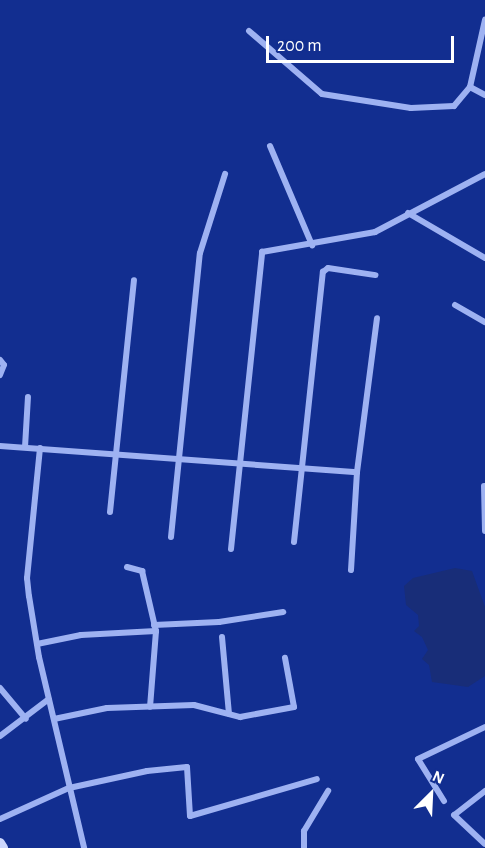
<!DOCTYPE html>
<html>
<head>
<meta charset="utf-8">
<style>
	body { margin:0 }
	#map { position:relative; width:485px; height:848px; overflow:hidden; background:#122e90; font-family:"Alegreya Sans",sans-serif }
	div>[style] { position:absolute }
	.water>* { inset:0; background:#182d78 }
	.street>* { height:6px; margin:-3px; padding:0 3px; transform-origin:3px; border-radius:3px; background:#9eb2f2 }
	.secondary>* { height:10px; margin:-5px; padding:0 5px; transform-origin:5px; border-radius:5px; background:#cdd7fc }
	span { translate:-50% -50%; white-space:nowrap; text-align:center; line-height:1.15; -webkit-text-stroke:4.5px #122e90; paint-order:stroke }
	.north { position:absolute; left:401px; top:764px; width:60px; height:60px; -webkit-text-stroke:4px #122e90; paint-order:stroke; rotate:24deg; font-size:16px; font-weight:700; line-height:24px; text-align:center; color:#fff }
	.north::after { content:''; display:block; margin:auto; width:21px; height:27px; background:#fff; clip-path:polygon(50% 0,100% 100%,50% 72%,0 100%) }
	.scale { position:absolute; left:266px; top:36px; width:188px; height:27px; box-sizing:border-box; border:3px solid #fff; border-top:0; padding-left:8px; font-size:18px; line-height:21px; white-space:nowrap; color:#fff; -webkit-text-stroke:4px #122e90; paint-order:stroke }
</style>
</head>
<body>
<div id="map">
	<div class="water">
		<div style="clip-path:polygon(455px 568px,472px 571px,485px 607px,485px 676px,468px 687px,432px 682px,429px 665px,422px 659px,428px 650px,422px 637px,414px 631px,419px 626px,418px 615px,406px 605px,404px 586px,413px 578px)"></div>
	</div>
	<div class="street">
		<div style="left:249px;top:31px;width:96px;rotate:40.8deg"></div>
		<div style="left:322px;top:94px;width:90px;rotate:8.9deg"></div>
		<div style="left:411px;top:108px;width:43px;rotate:-2.7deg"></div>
		<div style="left:454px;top:106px;width:25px;rotate:-50deg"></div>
		<div style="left:470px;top:87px;width:69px;rotate:-77.4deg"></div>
		<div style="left:470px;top:87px;width:17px;rotate:28deg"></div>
		<div style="left:270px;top:146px;width:108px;rotate:67deg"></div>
		<div style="left:408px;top:213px;width:89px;rotate:30.3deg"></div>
		<div style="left:455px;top:305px;width:34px;rotate:30deg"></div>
		<div style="left:0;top:360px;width:6px;rotate:51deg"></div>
		<div style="left:4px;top:365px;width:11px;rotate:112deg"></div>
		<div style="left:0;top:446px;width:358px;rotate:4.2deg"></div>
		<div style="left:357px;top:472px;width:155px;rotate:-82.6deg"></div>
		<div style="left:25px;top:447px;width:50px;rotate:-86.6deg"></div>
		<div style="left:40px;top:448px;width:131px;rotate:95.7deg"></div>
		<div style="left:27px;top:578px;width:18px;rotate:84deg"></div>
		<div style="left:29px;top:596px;width:62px;rotate:80.7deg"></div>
		<div style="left:39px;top:657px;width:196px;rotate:76.7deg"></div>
		<div style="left:484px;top:486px;width:45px;rotate:88.7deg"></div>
		<div style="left:110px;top:512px;width:233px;rotate:-84.1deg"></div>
		<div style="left:171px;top:537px;width:285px;rotate:-84.2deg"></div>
		<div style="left:200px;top:253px;width:83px;rotate:-72.4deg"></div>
		<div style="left:294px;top:542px;width:272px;rotate:-83.9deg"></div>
		<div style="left:323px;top:272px;width:6px;rotate:-39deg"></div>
		<div style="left:328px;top:268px;width:48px;rotate:8.5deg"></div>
		<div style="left:231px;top:549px;width:299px;rotate:-84deg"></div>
		<div style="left:262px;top:252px;width:115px;rotate:-10deg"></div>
		<div style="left:375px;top:232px;width:124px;rotate:-27.8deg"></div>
		<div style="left:127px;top:567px;width:16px;rotate:15deg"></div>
		<div style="left:142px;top:571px;width:62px;rotate:76.9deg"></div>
		<div style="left:156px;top:631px;width:76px;rotate:94.5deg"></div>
		<div style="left:351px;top:570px;width:98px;rotate:-86.5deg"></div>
		<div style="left:154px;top:625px;width:65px;rotate:-2.6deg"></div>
		<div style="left:219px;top:622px;width:65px;rotate:-8.9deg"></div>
		<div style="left:222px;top:637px;width:77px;rotate:84.8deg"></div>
		<div style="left:37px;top:644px;width:45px;rotate:-11.6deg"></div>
		<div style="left:81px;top:635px;width:75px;rotate:-3.1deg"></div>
		<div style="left:0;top:688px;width:40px;rotate:50deg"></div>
		<div style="left:54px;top:719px;width:54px;rotate:-11.7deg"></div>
		<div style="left:107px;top:708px;width:87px;rotate:-2deg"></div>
		<div style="left:194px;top:705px;width:48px;rotate:14.6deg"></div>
		<div style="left:240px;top:717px;width:55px;rotate:-10.5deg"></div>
		<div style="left:294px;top:707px;width:50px;rotate:-100.4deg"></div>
		<div style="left:0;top:736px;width:61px;rotate:-37.1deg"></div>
		<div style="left:485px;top:791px;width:39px;rotate:142deg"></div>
		<div style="left:454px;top:815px;width:42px;rotate:43.1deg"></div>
		<div style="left:444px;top:801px;width:49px;rotate:-121.8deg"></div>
		<div style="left:418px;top:759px;width:74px;rotate:-25.5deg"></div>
		<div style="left:0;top:819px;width:76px;rotate:-24.2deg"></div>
		<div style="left:69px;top:788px;width:80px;rotate:-12.3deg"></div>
		<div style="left:147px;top:771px;width:40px;rotate:-5.7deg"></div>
		<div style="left:187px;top:767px;width:49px;rotate:86.5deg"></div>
		<div style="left:190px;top:816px;width:132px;rotate:-16.2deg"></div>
		<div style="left:304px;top:848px;width:17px;rotate:-90deg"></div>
		<div style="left:304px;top:831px;width:47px;rotate:-59deg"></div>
	</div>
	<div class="secondary">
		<div style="left:0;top:843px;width:6px;rotate:59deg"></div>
	</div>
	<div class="north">N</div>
	<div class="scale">200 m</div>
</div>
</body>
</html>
